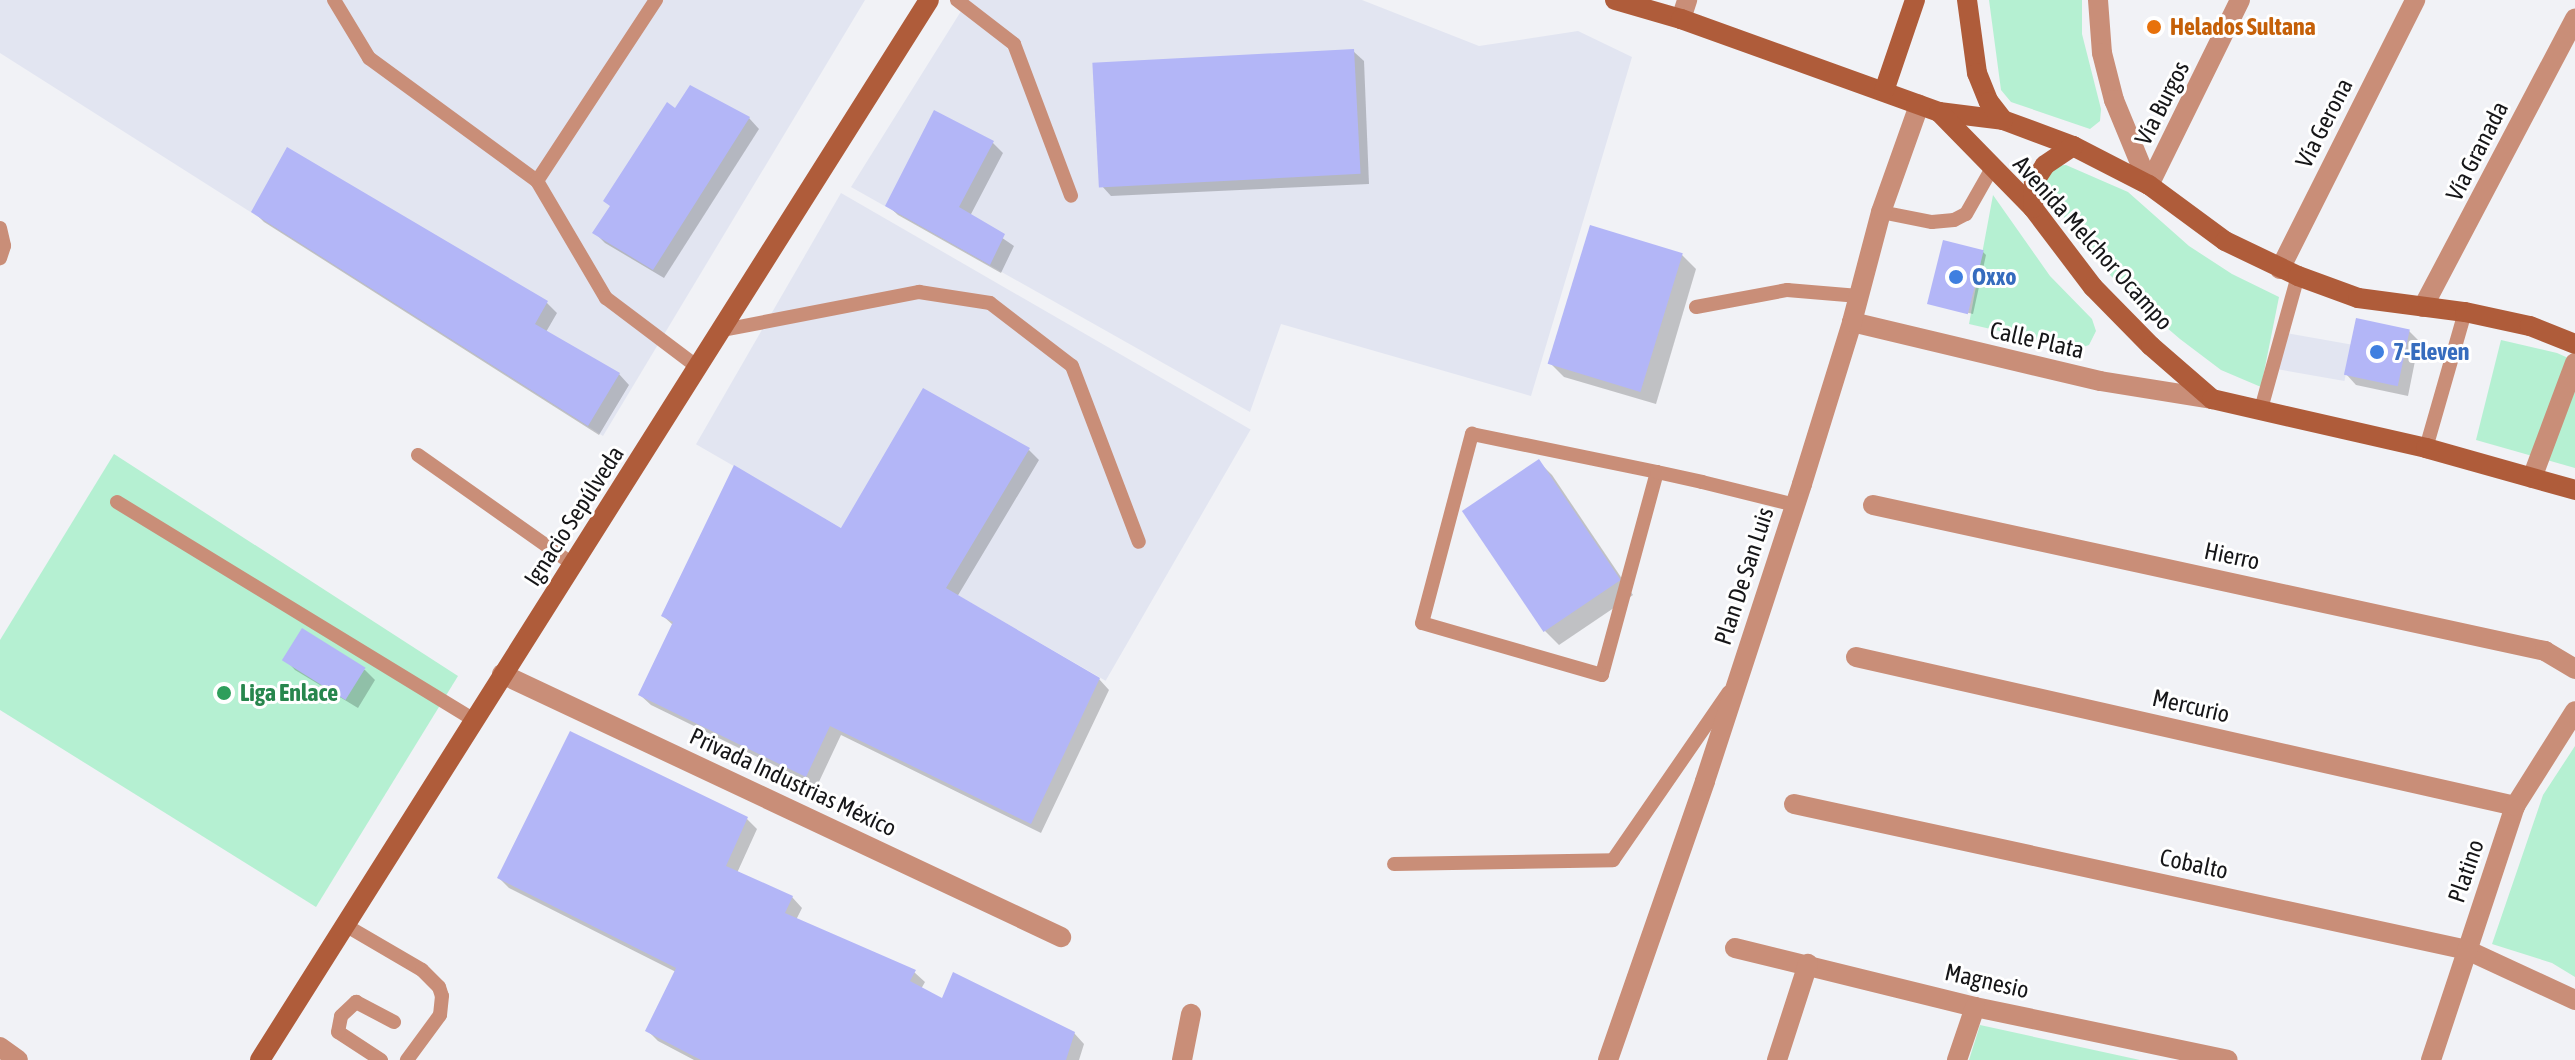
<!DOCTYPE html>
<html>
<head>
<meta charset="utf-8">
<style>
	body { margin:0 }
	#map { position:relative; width:2575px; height:1060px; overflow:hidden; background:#f1f2f6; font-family:"Asap Condensed",sans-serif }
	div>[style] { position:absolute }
	.built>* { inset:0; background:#e2e5f1; transform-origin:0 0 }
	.green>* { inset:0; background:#b5f0d2 }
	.shadow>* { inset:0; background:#0003 }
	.building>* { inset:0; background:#b3b6f7; transform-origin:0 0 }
	.lane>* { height:14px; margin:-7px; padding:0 7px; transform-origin:7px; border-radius:7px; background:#c98e78 }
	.street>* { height:20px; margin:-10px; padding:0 10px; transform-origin:10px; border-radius:10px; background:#c98e78 }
	.secondary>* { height:20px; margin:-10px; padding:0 10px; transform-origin:10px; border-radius:10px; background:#af5c3a }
	.dots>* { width:22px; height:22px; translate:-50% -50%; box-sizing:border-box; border:4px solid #fff; border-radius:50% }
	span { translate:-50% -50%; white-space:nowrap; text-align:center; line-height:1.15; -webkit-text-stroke:6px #fff; paint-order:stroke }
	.food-label { font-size:24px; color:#c56008; font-weight:700 }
	.left { translate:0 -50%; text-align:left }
	.street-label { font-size:24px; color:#161618 }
	.shop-label { font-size:24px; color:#366cbe; font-weight:700 }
	.leisure-label { font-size:24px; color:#27864d; font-weight:700 }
</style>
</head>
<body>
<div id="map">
	<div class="built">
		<div style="clip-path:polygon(0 0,865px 0,603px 436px,0 53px)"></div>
		<div style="clip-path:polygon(968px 0,1362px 0,1479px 46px,1578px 31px,1632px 57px,1531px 396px,1281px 324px,1250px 412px,851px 187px)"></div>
		<div style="left:841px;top:193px;width:473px;height:290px;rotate:30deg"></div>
		<div style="left:2280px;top:332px;width:72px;height:37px;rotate:10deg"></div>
	</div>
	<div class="green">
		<div style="clip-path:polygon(1989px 0,2082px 0,2082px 34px,2101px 109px,2100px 121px,2090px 129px,2011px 102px,2001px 90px)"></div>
		<div style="clip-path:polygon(2066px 165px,2128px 192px,2189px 246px,2232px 274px,2279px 297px,2261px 387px,2221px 370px,2180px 339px,2132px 298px,2092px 256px,2048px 195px,2044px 182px,2053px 166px)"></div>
		<div style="clip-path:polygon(1993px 195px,2050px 276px,2092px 319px,2096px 331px,2089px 345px,2077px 349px,1969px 324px)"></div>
		<div style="clip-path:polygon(2501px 340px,2557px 353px,2575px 361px,2575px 468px,2476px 440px)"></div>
		<div style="clip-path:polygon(114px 454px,458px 676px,316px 907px,0 710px,0 640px)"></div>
		<div style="clip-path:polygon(2575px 746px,2575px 977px,2552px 963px,2492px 944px,2543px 795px)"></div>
		<div style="clip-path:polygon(1980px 1025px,2140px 1060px,1969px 1060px)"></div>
	</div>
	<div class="shadow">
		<div style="clip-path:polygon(1353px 51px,1364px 61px,1369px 184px,1111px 196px,1101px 185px)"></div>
		<div style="clip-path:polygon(749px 118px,759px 129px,664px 278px,605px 243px,595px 233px)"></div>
		<div style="clip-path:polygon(992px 142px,1003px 153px,970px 216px,1014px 246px,1001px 273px,898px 215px,887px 205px)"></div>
		<div style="clip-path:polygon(254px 212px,547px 303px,557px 313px,546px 332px,619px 374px,629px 385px,599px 435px,264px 222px)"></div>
		<div style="clip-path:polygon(1983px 252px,1986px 255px,1973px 314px,1928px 303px)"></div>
		<div style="clip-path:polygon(1682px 255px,1696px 269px,1656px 404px,1564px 377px,1550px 363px)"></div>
		<div style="clip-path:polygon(2409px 331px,2419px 341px,2408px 396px,2356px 385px,2346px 374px)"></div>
		<div style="clip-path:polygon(1029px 450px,1039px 460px,957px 597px,1099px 679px,1109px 690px,1041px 833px,841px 735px,817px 786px,651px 705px,640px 695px,674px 626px,663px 616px,842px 530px)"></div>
		<div style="clip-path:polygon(1539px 462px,1552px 475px,1633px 595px,1559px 645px,1545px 631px)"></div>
		<div style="clip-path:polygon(285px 659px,365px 670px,375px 680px,358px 708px,295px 670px)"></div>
		<div style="clip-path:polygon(747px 819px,757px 829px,737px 873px,792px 897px,802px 908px,796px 920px,914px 972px,925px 982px,921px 989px,943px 1000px,1074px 1033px,1084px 1044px,1079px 1060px,694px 1060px,658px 1041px,648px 1031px,676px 972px,509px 888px,499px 878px)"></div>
	</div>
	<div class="building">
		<div style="left:1354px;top:49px;width:125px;height:262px;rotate:87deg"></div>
		<div style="clip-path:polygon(690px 85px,750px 117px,653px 270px,592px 233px,610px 206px,603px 201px,667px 102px,675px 108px)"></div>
		<div style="clip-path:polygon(934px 110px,994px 141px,959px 207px,1005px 234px,990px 265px,885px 206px)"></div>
		<div style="clip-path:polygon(287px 147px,548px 301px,535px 324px,620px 373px,588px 426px,251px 212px)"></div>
		<div style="left:1590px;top:225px;width:97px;height:145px;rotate:17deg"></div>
		<div style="left:1943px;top:240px;width:42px;height:66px;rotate:14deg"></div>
		<div style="left:2356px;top:318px;width:55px;height:58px;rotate:12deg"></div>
		<div style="clip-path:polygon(923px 388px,1030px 448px,946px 588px,1100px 678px,1031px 824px,830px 726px,806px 777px,638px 695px,673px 622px,661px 616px,734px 465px,841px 528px)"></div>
		<div style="left:1539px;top:459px;width:146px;height:93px;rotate:56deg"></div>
		<div style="left:302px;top:628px;width:75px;height:38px;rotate:32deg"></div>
		<div style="clip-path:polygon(570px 731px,748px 817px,726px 866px,793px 896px,785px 913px,916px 970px,910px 981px,942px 998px,953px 972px,1075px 1032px,1066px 1060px,701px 1060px,645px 1031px,676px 968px,497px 878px)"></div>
	</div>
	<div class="lane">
		<div style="left:334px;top:0;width:68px;rotate:58.9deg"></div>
		<div style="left:369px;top:58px;width:208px;rotate:36.2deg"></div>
		<div style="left:537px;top:181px;width:136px;rotate:59.5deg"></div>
		<div style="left:606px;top:298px;width:116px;rotate:37deg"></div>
		<div style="left:957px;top:0;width:72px;rotate:37.7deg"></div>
		<div style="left:1014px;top:44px;width:162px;rotate:69.4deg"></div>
		<div style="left:537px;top:181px;width:217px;rotate:-56.7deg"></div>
		<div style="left:1881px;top:212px;width:52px;rotate:11.1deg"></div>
		<div style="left:1932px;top:222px;width:22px;rotate:-5deg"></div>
		<div style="left:1954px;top:220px;width:13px;rotate:-27deg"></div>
		<div style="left:1966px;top:214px;width:51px;rotate:-60.4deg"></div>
		<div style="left:0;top:228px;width:18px;rotate:77deg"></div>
		<div style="left:4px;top:246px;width:13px;rotate:108deg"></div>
		<div style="left:1696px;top:307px;width:93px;rotate:-10.6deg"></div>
		<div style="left:1787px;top:290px;width:72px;rotate:4.8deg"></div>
		<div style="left:723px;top:330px;width:200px;rotate:-11deg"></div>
		<div style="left:919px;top:292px;width:72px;rotate:8.8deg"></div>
		<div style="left:990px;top:303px;width:103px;rotate:37.5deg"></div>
		<div style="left:1072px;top:366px;width:188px;rotate:69.2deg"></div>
		<div style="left:2261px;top:409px;width:138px;rotate:-74.5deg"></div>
		<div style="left:2426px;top:448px;width:141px;rotate:-74deg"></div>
		<div style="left:418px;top:455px;width:191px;rotate:35.2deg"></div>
		<div style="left:1657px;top:472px;width:210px;rotate:105.2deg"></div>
		<div style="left:1602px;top:675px;width:187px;rotate:-163.9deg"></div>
		<div style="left:1422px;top:623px;width:196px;rotate:-75.2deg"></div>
		<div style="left:1472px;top:434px;width:189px;rotate:11.6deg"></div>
		<div style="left:1657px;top:472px;width:46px;rotate:12.5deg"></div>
		<div style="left:1702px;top:482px;width:96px;rotate:13.9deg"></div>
		<div style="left:117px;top:502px;width:418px;rotate:31.4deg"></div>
		<div style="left:1394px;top:864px;width:219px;rotate:-1deg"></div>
		<div style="left:1613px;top:860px;width:204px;rotate:-55.4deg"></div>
		<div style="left:345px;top:925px;width:89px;rotate:30.3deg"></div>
		<div style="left:422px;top:970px;width:24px;rotate:45deg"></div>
		<div style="left:439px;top:987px;width:9px;rotate:72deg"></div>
		<div style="left:442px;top:996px;width:19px;rotate:96deg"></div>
		<div style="left:440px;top:1015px;width:56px;rotate:126.3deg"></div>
		<div style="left:381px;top:1060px;width:51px;rotate:-146.9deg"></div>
		<div style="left:338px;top:1032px;width:16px;rotate:-79deg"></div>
		<div style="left:341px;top:1016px;width:21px;rotate:-43deg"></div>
		<div style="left:356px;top:1002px;width:43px;rotate:27.8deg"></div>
	</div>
	<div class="street">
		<div style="left:2098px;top:0;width:53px;rotate:85.7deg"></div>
		<div style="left:2102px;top:53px;width:49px;rotate:75.7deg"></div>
		<div style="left:2114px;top:100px;width:92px;rotate:67.6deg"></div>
		<div style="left:1681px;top:19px;width:20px;rotate:-72deg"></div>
		<div style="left:2149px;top:185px;width:206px;rotate:-63.8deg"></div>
		<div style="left:2280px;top:269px;width:301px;rotate:-63.3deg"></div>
		<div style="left:2423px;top:307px;width:326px;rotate:-62.2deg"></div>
		<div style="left:1852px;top:322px;width:255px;rotate:13.4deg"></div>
		<div style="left:2100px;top:381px;width:113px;rotate:9.1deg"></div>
		<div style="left:2532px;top:478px;width:123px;rotate:-69.5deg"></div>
		<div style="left:1873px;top:505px;width:688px;rotate:12.26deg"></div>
		<div style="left:2545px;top:651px;width:35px;rotate:31deg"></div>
		<div style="left:1856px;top:657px;width:676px;rotate:12.74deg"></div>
		<div style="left:502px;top:674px;width:618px;rotate:25.2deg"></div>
		<div style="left:1794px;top:804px;width:689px;rotate:12.24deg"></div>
		<div style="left:2467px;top:950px;width:119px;rotate:24.8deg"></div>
		<div style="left:1735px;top:948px;width:247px;rotate:13.8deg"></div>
		<div style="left:1975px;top:1007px;width:258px;rotate:11.8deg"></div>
		<div style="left:0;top:1047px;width:22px;rotate:36deg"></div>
		<div style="left:1182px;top:1060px;width:47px;rotate:-78.9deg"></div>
		<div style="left:1608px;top:1060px;width:295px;rotate:-70.8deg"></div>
		<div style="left:1705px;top:781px;width:312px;rotate:-71.9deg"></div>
		<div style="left:1802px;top:484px;width:170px;rotate:-72.8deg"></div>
		<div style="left:1852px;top:322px;width:114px;rotate:-75.2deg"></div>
		<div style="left:1881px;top:212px;width:114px;rotate:-70.4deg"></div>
		<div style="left:1777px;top:1060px;width:101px;rotate:-72.1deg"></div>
		<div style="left:1957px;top:1060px;width:56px;rotate:-71.2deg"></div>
		<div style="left:2431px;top:1060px;width:268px;rotate:-71.7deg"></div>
		<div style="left:2515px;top:806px;width:112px;rotate:-57.7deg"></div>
	</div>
	<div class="secondary">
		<div style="left:1615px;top:0;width:69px;rotate:16.1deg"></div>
		<div style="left:1681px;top:19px;width:274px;rotate:19.8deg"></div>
		<div style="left:1939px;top:112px;width:64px;rotate:7.1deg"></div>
		<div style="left:2003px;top:120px;width:75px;rotate:20.4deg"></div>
		<div style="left:2073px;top:146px;width:85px;rotate:27.2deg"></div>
		<div style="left:2149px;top:185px;width:94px;rotate:36.4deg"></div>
		<div style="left:2225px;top:241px;width:81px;rotate:25.6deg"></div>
		<div style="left:2298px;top:276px;width:64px;rotate:20.1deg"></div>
		<div style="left:2358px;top:298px;width:108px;rotate:7.5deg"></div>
		<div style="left:2465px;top:312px;width:66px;rotate:12.2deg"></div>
		<div style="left:2530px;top:326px;width:48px;rotate:21.8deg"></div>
		<div style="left:1967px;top:0;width:74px;rotate:82.2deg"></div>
		<div style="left:1977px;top:73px;width:31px;rotate:68deg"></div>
		<div style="left:1989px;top:102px;width:23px;rotate:52deg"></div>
		<div style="left:1884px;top:91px;width:96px;rotate:-71.2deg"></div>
		<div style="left:1939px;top:112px;width:134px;rotate:45.6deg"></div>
		<div style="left:2033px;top:208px;width:99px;rotate:52.8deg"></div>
		<div style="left:2093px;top:287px;width:83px;rotate:45.5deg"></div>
		<div style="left:2151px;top:346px;width:81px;rotate:41deg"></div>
		<div style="left:2212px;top:399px;width:220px;rotate:12.9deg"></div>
		<div style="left:2426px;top:448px;width:155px;rotate:15.7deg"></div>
		<div style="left:2033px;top:208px;width:26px;rotate:-88deg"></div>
		<div style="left:2034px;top:182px;width:20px;rotate:-57deg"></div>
		<div style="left:2045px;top:165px;width:34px;rotate:-34deg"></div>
		<div style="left:260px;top:1060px;width:1253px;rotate:-57.74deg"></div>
	</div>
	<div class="dots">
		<div style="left:2154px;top:27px;background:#e8710a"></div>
		<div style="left:1956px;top:277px;background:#3f7fe0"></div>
		<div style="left:2377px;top:352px;background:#3f7fe0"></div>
		<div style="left:224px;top:693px;background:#2e9e5b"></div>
	</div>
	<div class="food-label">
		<span class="left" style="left:2170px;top:27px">Helados Sultana</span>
	</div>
	<div class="street-label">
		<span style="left:2162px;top:103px;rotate:-63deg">Vía Burgos</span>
		<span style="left:2324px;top:123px;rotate:-63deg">Vía Gerona</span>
		<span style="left:2477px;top:151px;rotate:-63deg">Vía Granada</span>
		<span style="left:2093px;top:243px;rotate:48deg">Avenida Melchor Ocampo</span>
		<span style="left:2037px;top:340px;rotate:13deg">Calle Plata</span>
		<span style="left:574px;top:516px;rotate:-57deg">Ignacio Sepúlveda</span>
		<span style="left:2232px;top:556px;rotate:12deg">Hierro</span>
		<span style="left:1744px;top:576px;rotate:-72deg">Plan De San Luis</span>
		<span style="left:2191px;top:706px;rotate:13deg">Mercurio</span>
		<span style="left:793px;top:782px;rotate:25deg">Privada Industrias México</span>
		<span style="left:2194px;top:864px;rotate:12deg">Cobalto</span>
		<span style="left:2466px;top:871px;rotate:-71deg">Platino</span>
		<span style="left:1987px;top:981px;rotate:13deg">Magnesio</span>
	</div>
	<div class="shop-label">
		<span class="left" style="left:1972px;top:277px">Oxxo</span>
		<span class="left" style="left:2393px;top:352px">7-Eleven</span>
	</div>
	<div class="leisure-label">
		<span class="left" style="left:240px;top:693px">Liga Enlace</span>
	</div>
</div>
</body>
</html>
